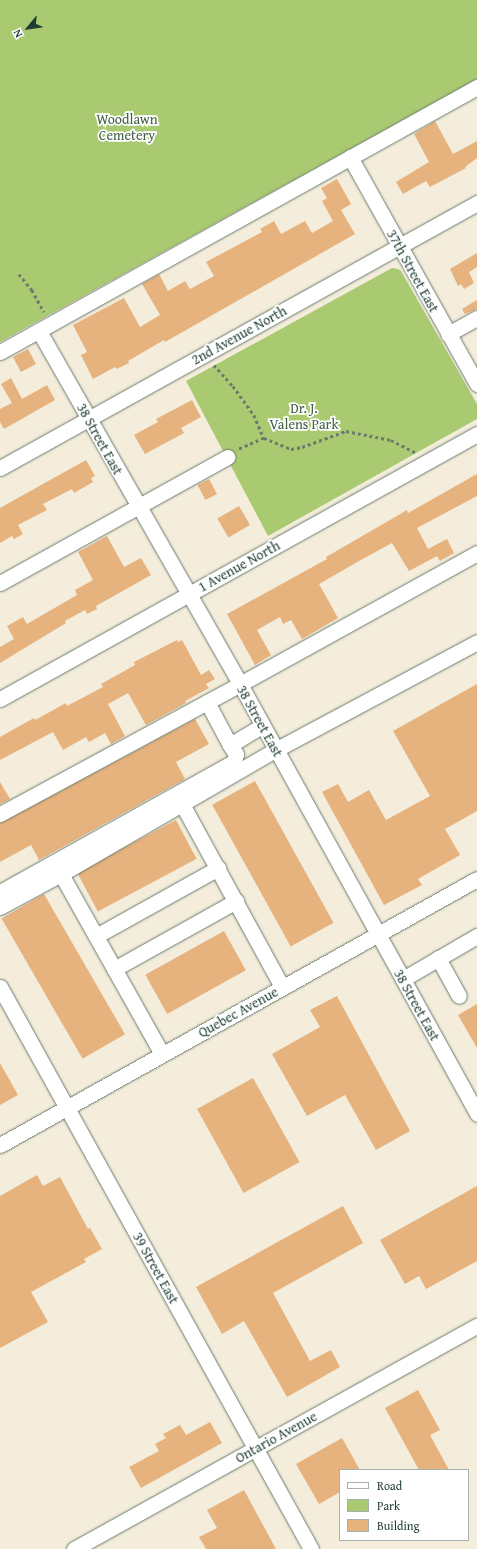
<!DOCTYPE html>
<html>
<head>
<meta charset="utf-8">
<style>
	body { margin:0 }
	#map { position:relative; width:477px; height:1549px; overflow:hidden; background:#f4eddb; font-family:"Gentium Book Plus",serif }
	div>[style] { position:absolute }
	.green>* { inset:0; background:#aaca72 }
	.building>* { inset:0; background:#e6b27e; transform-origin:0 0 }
	.path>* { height:2.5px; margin-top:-1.25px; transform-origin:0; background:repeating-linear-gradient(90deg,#6a7b6e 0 3px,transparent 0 6px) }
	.roads { filter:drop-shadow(0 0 1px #6a7b6e) drop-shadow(0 0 1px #6a7b6e) }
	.minor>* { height:15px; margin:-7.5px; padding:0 7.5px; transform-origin:7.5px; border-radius:7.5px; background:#fff }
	span { translate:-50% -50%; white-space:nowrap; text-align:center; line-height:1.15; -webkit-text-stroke:3.5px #fff; paint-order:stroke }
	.park-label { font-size:14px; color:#426044 }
	.street-label { font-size:14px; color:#1f3d34 }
	.legend { position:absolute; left:339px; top:1469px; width:130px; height:72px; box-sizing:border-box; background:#fff; border:1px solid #a5b1ae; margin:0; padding:5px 7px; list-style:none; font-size:12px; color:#1f3d34 }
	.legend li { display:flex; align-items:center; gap:8px; height:20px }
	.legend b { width:20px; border:1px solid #a5b1ae }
	.north { position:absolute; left:8px; top:8px; width:40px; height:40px; -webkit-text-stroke:3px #fff; paint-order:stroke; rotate:241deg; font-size:11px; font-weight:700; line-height:16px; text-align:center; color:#1f3d34 }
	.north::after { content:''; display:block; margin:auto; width:14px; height:18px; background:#1f3d34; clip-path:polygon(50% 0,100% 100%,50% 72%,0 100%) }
</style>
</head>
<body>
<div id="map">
	<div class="green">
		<div style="clip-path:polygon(0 0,477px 0,477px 79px,0 342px)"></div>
		<div style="clip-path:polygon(392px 268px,398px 269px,401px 271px,477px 404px,477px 419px,268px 536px,186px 381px)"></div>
	</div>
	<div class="building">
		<div style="clip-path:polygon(435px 121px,453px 154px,477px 141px,477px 158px,465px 167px,466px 168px,430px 187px,426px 181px,403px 194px,396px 182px,429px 162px,414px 134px)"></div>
		<div style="clip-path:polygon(337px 179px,351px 204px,341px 210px,355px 234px,165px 342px,164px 340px,128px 361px,129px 363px,117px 369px,115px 367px,93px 379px,81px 355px,87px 352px,73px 325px,124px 298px,140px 327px,160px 315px,142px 284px,159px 274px,168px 291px,185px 281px,190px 289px,214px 276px,206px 262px,262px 232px,260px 229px,274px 221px,281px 234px,305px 221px,312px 233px,333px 221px,322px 201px,327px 198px,321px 188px)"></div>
		<div style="clip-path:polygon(477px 253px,477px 267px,469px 272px,474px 283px,464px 289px,461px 284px,458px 286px,450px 269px)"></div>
		<div style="clip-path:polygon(477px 300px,477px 309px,465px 314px,462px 309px)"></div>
		<div style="left:28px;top:349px;width:17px;height:17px;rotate:62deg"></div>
		<div style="clip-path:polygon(11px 378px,22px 399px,47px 385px,55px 400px,4px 429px,0 422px,0 409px,12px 403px,1px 384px)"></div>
		<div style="clip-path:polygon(192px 400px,201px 417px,181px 428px,184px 433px,145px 454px,134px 435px,158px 422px,156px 419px)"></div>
		<div style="clip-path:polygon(86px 460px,95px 476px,91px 478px,93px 482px,74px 493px,72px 489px,43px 504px,47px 510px,18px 525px,23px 534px,14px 539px,12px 536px,0 543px,0 508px)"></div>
		<div style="clip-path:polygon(477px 474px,477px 496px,417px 528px,428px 549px,447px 539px,454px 553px,440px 561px,437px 556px,409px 571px,392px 543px,359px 561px,319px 584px,338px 618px,302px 639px,291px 620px,283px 624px,280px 617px,257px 630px,271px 655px,255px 665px,227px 614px,327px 559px,326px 557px,390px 520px,407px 510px,408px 513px)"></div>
		<div style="left:209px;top:479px;width:17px;height:13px;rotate:62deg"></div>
		<div style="left:239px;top:506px;width:22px;height:25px;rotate:60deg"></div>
		<div style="clip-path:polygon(107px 536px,124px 567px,141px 558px,151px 575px,96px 606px,97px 609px,87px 614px,85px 610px,65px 621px,66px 623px,0 663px,0 647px,14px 639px,7px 626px,23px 617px,27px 624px,77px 595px,75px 590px,93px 580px,78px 552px)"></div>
		<div style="clip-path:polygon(177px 640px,178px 642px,182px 640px,201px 675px,209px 670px,215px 679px,206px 684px,209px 688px,185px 701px,186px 703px,146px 725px,128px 693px,108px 704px,125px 736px,111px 744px,105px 733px,89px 742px,86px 737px,63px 750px,53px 732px,0 760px,0 737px,34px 718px,35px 720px,66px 703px,67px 706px,103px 687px,101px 684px,135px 665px,134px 662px)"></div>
		<div style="clip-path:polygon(477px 684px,477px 811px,445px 829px,460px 855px,418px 879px,422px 885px,384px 905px,322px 792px,338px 784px,348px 802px,369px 790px,386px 820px,430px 796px,393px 731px)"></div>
		<div style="clip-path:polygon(195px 719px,209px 744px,176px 762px,185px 779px,39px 860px,31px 845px,0 862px,0 823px)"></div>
		<div style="left:255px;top:781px;width:162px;height:49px;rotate:61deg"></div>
		<div style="clip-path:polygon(0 782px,10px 799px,0 804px)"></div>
		<div style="left:176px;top:820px;width:44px;height:112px;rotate:62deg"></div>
		<div style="left:44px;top:894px;width:162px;height:49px;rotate:60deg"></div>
		<div style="left:224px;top:931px;width:45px;height:90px;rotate:61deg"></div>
		<div style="clip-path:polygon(337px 996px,410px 1131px,376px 1150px,345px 1095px,307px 1116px,272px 1054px,320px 1027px,310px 1010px)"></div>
		<div style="clip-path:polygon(477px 1004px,477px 1048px,458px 1015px)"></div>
		<div style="clip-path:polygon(0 1063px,18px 1095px,0 1105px)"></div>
		<div style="left:253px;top:1078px;width:96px;height:64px;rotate:61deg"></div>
		<div style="clip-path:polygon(37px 1175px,43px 1186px,60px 1177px,88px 1229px,90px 1228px,102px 1249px,84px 1259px,86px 1262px,31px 1292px,48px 1322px,0 1348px,0 1196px)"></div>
		<div style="clip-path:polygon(477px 1186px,477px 1261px,426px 1289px,419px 1276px,405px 1284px,380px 1240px)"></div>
		<div style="clip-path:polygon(343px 1206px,363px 1243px,273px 1293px,310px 1361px,331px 1350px,340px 1367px,287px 1397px,244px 1321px,222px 1334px,196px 1287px)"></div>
		<div style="clip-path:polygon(418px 1390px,440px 1430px,430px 1435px,449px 1470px,419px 1470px,385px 1408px)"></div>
		<div style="clip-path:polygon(210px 1422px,222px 1443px,141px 1488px,129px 1467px,159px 1451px,155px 1444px,166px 1438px,163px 1434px,180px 1425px,186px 1435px)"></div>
		<div style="clip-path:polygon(342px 1438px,360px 1470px,340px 1470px,340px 1492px,319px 1504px,296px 1464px)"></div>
		<div style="clip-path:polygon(244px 1490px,276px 1549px,206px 1549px,199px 1537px,217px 1528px,207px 1510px)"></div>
	</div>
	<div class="path">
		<div style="left:19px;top:274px;width:21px;rotate:51deg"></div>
		<div style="left:32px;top:290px;width:25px;rotate:61deg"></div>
		<div style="left:214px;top:365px;width:28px;rotate:48deg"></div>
		<div style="left:233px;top:386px;width:36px;rotate:54deg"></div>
		<div style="left:254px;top:415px;width:25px;rotate:67deg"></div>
		<div style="left:264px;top:438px;width:30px;rotate:156deg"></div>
		<div style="left:264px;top:438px;width:29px;rotate:22deg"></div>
		<div style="left:291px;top:449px;width:11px;rotate:-10deg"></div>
		<div style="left:302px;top:447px;width:47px;rotate:-20deg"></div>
		<div style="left:346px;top:431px;width:46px;rotate:11.3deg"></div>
		<div style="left:391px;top:440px;width:27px;rotate:27deg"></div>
	</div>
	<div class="roads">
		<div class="minor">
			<div style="left:350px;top:157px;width:260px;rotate:60.8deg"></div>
			<div style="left:39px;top:331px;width:406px;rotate:60.3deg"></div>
			<div style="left:240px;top:684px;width:491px;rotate:61.1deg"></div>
			<div style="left:448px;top:334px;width:33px;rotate:-29deg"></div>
			<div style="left:0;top:352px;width:546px;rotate:-29.05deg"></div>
			<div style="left:0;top:468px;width:546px;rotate:-29.05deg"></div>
			<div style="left:0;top:583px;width:260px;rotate:-29deg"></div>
			<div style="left:0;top:699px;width:546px;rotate:-29.05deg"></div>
			<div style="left:207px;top:702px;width:49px;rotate:61.9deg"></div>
			<div style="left:230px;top:745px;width:37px;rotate:-31deg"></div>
			<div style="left:182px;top:804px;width:209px;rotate:61.3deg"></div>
			<div style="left:0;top:814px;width:273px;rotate:-28.4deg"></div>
			<div style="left:240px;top:684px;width:271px;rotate:-28.9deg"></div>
			<div style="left:0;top:892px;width:268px;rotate:-29.1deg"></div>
			<div style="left:234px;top:762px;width:8px;rotate:-76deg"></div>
			<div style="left:236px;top:754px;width:11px;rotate:-124deg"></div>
			<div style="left:0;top:907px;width:69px;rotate:-28.4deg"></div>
			<div style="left:96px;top:936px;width:140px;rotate:-29.1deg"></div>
			<div style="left:438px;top:958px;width:43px;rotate:61.1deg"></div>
			<div style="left:114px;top:969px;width:140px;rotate:-29.1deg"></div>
			<div style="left:403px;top:979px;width:86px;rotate:-30.2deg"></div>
			<div style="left:0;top:987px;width:642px;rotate:61.04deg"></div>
			<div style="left:162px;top:1054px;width:206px;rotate:-119.3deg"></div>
			<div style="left:61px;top:874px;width:247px;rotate:-30.1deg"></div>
			<div style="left:275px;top:750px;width:229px;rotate:-28.1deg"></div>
			<div style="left:0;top:1145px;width:546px;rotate:-29.15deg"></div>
			<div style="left:74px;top:1549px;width:461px;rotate:-29deg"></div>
		</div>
	</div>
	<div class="park-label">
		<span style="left:127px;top:127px">Woodlawn<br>Cemetery</span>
		<span style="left:304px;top:416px">Dr. J.<br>Valens Park</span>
	</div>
	<div class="street-label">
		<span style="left:413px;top:271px;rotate:61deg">37th Street East</span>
		<span style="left:239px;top:335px;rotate:-29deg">2nd Avenue North</span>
		<span style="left:100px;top:439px;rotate:61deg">38 Street East</span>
		<span style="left:239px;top:566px;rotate:-29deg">1 Avenue North</span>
		<span style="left:260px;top:721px;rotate:61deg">38 Street East</span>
		<span style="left:417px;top:1005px;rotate:61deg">38 Street East</span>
		<span style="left:238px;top:1012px;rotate:-29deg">Quebec Avenue</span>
		<span style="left:156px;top:1268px;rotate:61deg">39 Street East</span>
		<span style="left:276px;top:1437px;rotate:-29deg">Ontario Avenue</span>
	</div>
	<ul class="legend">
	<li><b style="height:5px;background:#fff"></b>Road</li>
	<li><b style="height:11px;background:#aaca72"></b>Park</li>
	<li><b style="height:11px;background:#e6b27e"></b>Building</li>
	</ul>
	<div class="north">N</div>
</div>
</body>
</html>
